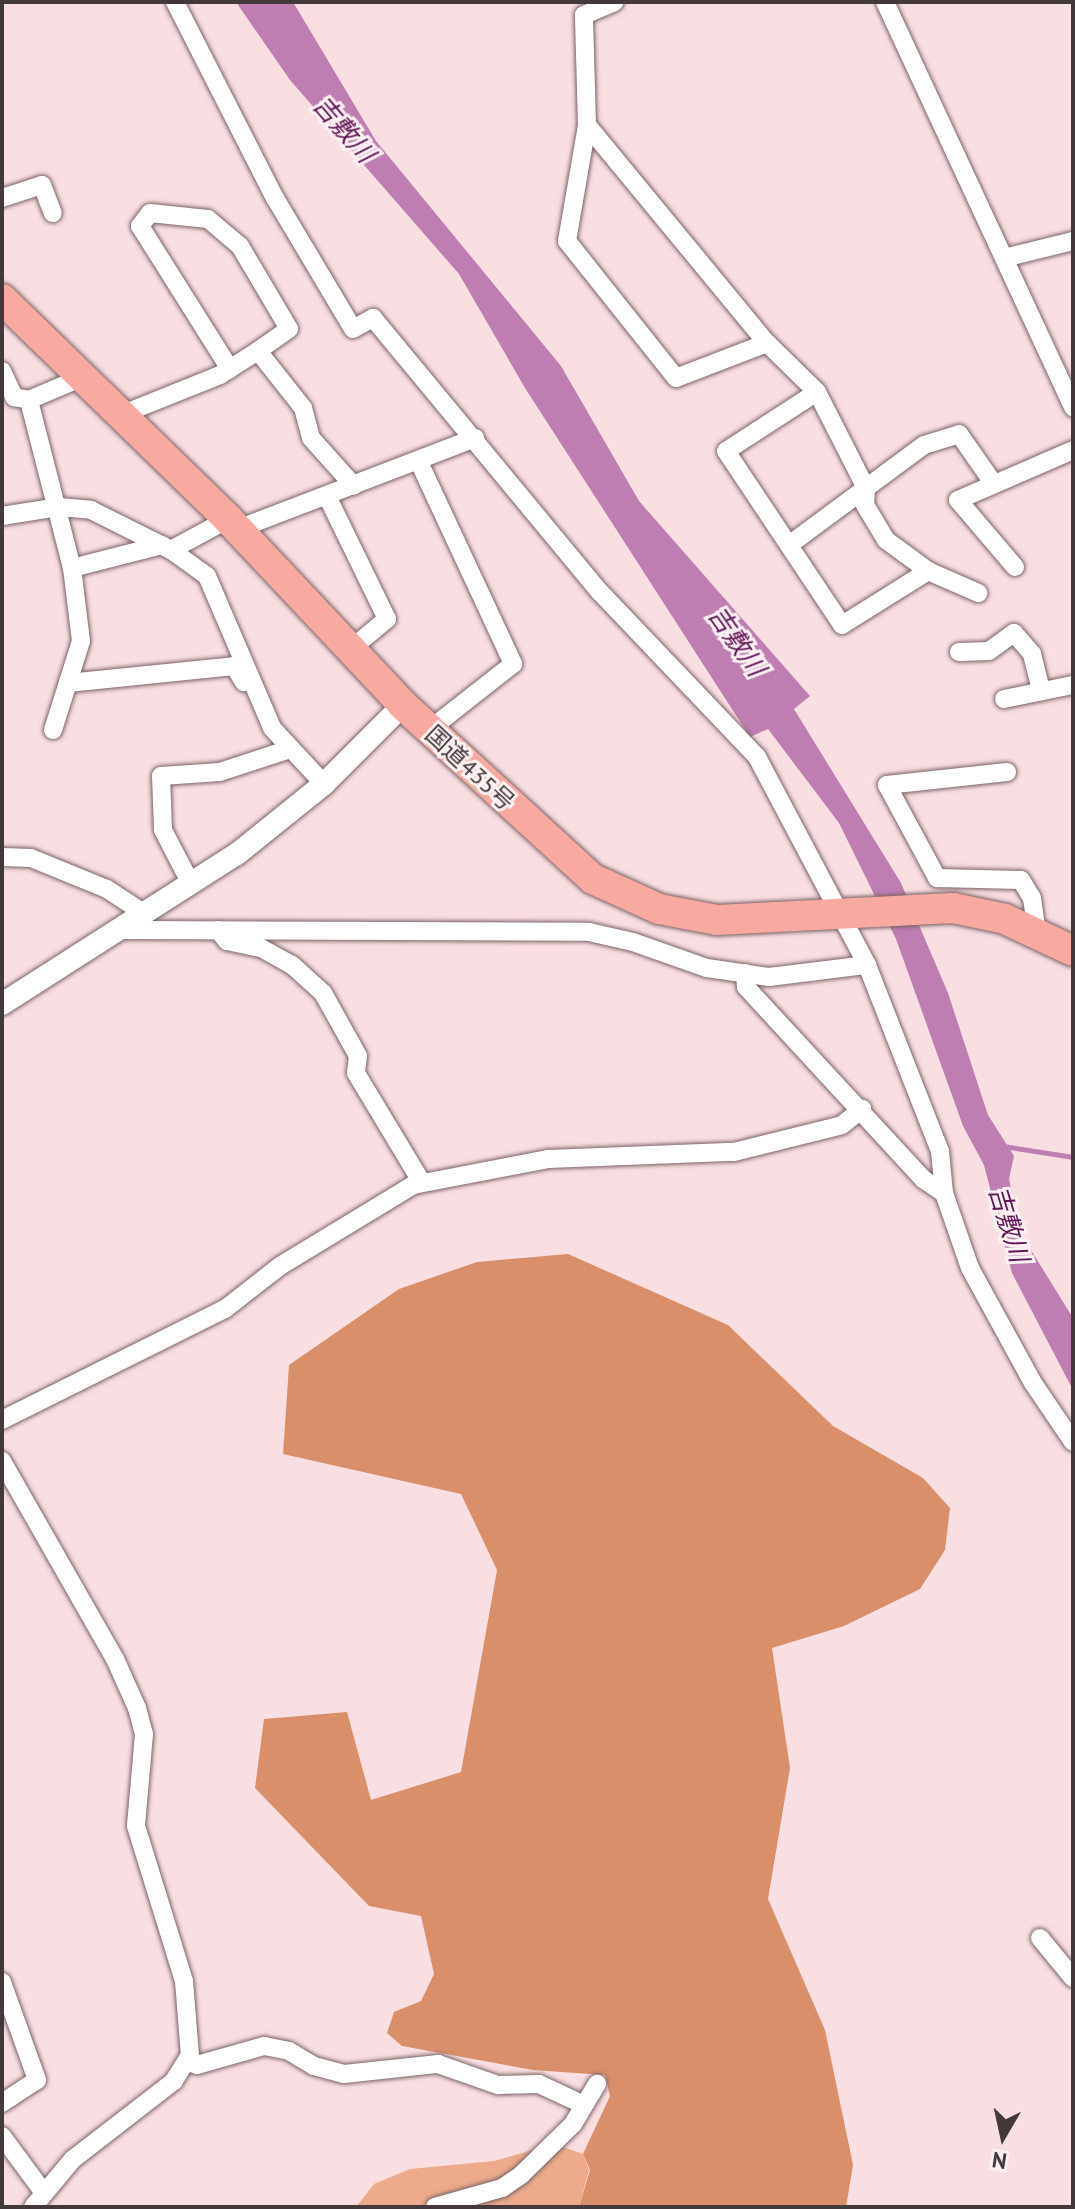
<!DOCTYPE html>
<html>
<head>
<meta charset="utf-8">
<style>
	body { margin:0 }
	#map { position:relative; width:1075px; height:2209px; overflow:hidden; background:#fadfe2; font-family:"PT Sans","Noto Sans JP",sans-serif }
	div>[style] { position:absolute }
	.green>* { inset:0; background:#edab8c }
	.forest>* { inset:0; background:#da8f6b }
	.water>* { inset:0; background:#be7eb2 }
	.stream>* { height:5px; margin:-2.5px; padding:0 2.5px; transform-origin:2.5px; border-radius:2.5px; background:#be7eb2 }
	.roads { filter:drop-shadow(0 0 2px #7a6366) drop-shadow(0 0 2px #7a6366) }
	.minor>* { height:18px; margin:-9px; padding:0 9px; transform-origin:9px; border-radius:9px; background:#fff }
	.tertiary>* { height:22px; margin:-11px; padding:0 11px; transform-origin:11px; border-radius:11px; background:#fff }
	.trunk>* { height:30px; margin:-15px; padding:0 15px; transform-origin:15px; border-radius:15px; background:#f8aaa0 }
	span { translate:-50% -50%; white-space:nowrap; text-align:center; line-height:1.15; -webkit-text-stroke:6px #fcf1f2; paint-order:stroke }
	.street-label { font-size:24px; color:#44393a }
	.water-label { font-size:26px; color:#631759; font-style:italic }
	.frame { position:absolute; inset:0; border:4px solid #44393a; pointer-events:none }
	.north { position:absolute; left:963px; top:2097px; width:80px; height:80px; -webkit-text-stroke:6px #fcf1f2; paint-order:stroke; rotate:189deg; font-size:22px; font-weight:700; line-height:32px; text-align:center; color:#44393a }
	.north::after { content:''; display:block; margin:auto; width:28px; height:36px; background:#44393a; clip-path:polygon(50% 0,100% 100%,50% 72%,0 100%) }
</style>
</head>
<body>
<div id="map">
	<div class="green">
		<div style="clip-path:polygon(554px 2144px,583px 2154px,589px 2170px,579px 2207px,356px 2207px,374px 2184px,410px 2169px,494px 2161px)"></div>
	</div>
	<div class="forest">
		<div style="clip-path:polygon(568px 1254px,728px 1325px,833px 1426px,923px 1478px,950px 1508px,945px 1550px,920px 1589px,844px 1626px,772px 1648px,790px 1768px,768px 1899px,825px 2030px,853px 2165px,846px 2207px,579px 2207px,590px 2170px,583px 2154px,610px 2096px,605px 2075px,533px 2070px,402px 2046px,387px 2033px,394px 2012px,421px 2001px,434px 1974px,421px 1916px,369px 1906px,255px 1788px,264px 1719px,347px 1712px,371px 1800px,461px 1772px,497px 1570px,461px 1494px,283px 1454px,289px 1365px,399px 1289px,477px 1262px)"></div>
	</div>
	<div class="water">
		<div style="clip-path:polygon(236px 2px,293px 2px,376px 141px,561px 366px,639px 501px,810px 696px,794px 709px,901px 883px,948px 993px,988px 1115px,1014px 1156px,1009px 1179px,1021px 1234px,1073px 1318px,1073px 1390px,1012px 1273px,984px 1165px,963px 1126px,896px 939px,839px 823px,768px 729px,750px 737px,525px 388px,459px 274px,290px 80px)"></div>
	</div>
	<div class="stream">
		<div style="left:1003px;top:1146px;width:71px;rotate:8.9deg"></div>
	</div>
	<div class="roads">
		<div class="minor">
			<div style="left:175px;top:2px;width:220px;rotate:63deg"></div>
			<div style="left:275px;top:198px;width:152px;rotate:59.2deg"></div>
			<div style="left:353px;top:329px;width:23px;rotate:-29deg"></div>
			<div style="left:373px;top:318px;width:356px;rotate:50.4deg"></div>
			<div style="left:600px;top:592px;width:228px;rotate:46.4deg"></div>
			<div style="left:757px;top:757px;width:235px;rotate:62.1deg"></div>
			<div style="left:867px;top:965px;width:200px;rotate:68.6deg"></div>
			<div style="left:940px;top:1151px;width:42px;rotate:84.6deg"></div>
			<div style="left:944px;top:1193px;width:79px;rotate:70.9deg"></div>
			<div style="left:970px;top:1268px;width:131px;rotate:61.3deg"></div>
			<div style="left:1033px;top:1383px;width:71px;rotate:55.9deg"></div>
			<div style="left:885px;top:2px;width:447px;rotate:65.1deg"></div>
			<div style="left:587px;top:125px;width:283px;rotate:50.5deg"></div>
			<div style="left:767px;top:343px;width:97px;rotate:159deg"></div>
			<div style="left:676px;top:378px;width:175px;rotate:-128.5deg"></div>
			<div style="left:567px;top:241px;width:118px;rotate:-80.2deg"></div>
			<div style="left:587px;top:125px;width:110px;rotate:-91.6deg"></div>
			<div style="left:584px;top:15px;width:33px;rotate:-23deg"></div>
			<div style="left:2px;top:198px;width:42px;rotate:-18deg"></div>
			<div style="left:42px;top:185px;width:30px;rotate:69deg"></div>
			<div style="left:1008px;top:257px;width:67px;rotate:-13.8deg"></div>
			<div style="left:767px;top:343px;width:70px;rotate:44.4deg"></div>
			<div style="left:817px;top:392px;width:108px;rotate:147deg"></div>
			<div style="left:726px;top:451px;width:209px;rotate:56.3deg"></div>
			<div style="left:842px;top:625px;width:102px;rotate:-32.1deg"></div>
			<div style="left:230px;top:369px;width:169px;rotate:-122.2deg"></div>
			<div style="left:140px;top:226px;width:16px;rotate:-52deg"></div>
			<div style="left:150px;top:213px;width:58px;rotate:5.9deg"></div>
			<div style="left:208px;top:219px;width:42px;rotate:40.2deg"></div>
			<div style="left:240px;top:246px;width:96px;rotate:59.4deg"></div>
			<div style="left:289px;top:329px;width:38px;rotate:145deg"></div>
			<div style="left:2px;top:371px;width:29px;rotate:65deg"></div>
			<div style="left:14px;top:397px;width:15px;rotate:11deg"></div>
			<div style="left:817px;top:392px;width:108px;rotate:63deg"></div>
			<div style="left:866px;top:488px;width:17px;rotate:93deg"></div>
			<div style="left:865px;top:505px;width:41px;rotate:59deg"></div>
			<div style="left:886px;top:540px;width:52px;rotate:36.4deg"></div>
			<div style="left:928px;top:571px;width:55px;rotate:23.7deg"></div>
			<div style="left:123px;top:414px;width:105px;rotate:-21.9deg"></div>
			<div style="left:220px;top:375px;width:45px;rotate:-32.3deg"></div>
			<div style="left:258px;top:351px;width:73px;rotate:51.7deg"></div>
			<div style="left:303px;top:408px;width:31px;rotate:75deg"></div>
			<div style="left:311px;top:438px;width:64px;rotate:48.1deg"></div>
			<div style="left:419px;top:462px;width:223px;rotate:65deg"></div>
			<div style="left:513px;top:664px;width:107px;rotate:141.8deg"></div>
			<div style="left:327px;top:496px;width:137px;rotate:64deg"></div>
			<div style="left:387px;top:619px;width:47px;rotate:140.2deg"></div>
			<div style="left:2px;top:516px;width:58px;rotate:-9deg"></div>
			<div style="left:59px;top:507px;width:32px;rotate:5deg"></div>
			<div style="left:91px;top:510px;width:89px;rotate:26.6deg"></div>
			<div style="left:171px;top:550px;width:44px;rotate:35.8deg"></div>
			<div style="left:207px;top:576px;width:165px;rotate:66.8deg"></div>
			<div style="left:272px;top:728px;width:76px;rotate:47.1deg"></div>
			<div style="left:238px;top:529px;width:254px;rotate:-21deg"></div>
			<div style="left:789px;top:545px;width:168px;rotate:-36.5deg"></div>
			<div style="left:924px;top:445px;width:37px;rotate:-17deg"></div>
			<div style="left:959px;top:434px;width:61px;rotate:55deg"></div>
			<div style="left:171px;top:550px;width:65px;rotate:-28.5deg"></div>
			<div style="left:1015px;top:567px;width:88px;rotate:-130.4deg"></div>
			<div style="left:958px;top:500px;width:125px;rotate:-23.5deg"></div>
			<div style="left:72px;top:568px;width:93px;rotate:-14.3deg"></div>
			<div style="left:959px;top:652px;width:30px;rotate:-2deg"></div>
			<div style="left:989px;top:651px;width:31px;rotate:-36deg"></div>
			<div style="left:1014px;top:633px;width:28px;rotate:49deg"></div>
			<div style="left:1032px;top:654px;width:38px;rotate:76deg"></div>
			<div style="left:68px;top:683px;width:167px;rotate:-5.8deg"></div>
			<div style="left:234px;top:666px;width:19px;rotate:58deg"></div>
			<div style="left:1004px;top:699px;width:70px;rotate:-11.5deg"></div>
			<div style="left:53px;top:730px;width:93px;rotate:-72.5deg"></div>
			<div style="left:81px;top:641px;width:74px;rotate:-97deg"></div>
			<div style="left:72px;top:568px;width:173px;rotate:-104.4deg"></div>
			<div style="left:29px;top:400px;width:61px;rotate:-23.2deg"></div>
			<div style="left:1007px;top:772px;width:121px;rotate:173.8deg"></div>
			<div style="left:887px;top:785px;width:106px;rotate:61.7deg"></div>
			<div style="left:937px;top:878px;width:84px;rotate:1.4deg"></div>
			<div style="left:1021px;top:880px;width:21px;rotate:59deg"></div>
			<div style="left:1032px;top:898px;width:34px;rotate:82deg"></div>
			<div style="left:2px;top:857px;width:29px;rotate:2deg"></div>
			<div style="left:31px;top:858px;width:82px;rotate:22.2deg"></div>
			<div style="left:107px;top:889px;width:45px;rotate:33.3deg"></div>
			<div style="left:191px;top:884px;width:61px;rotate:-117.4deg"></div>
			<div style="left:163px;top:830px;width:54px;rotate:-92.1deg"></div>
			<div style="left:161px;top:776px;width:59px;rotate:-3.9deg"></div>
			<div style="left:220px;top:772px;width:74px;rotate:-18.2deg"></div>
			<div style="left:122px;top:930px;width:467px;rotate:0.2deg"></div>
			<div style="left:589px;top:932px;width:45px;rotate:12.8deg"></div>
			<div style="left:633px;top:942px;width:78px;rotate:19.4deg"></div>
			<div style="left:707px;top:968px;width:63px;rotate:8.3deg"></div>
			<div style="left:769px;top:977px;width:99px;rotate:-7deg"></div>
			<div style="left:218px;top:930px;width:14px;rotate:51deg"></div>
			<div style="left:227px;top:941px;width:35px;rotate:12deg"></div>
			<div style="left:261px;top:948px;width:35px;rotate:29deg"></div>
			<div style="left:292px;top:965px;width:42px;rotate:42.1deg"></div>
			<div style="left:323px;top:993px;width:72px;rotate:60.9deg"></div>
			<div style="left:358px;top:1056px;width:17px;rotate:97deg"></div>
			<div style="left:356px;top:1073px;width:128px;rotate:59deg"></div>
			<div style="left:745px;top:973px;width:14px;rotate:86deg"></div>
			<div style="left:746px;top:987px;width:261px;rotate:47.3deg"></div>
			<div style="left:923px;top:1179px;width:25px;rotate:34deg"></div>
			<div style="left:2px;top:1420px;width:249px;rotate:-26.5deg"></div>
			<div style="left:225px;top:1309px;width:70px;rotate:-38deg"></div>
			<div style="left:280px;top:1266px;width:156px;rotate:-31.3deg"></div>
			<div style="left:413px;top:1185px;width:137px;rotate:-10.9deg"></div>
			<div style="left:548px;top:1159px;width:186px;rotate:-2.2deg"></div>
			<div style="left:734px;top:1152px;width:111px;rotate:-14deg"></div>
			<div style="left:842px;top:1125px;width:26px;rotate:-39deg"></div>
			<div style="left:2px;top:1461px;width:228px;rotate:60.3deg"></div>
			<div style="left:115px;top:1659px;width:54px;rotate:65.8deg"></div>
			<div style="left:137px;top:1708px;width:27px;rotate:75deg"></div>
			<div style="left:144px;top:1734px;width:92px;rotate:95deg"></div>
			<div style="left:136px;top:1826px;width:162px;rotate:72.8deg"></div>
			<div style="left:184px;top:1981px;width:74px;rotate:85.4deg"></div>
			<div style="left:190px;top:2055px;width:31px;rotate:122deg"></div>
			<div style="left:174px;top:2081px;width:128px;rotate:142.3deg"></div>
			<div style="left:73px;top:2159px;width:62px;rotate:129.8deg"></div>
			<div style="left:1040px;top:1938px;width:52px;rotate:50.5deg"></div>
			<div style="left:2px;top:1982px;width:104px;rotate:70.3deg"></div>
			<div style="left:37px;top:2080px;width:42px;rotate:146.7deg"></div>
			<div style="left:188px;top:2062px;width:9px;rotate:18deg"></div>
			<div style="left:197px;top:2065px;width:70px;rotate:-15.8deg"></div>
			<div style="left:264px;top:2046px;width:25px;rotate:11deg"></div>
			<div style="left:289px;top:2051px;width:29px;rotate:31deg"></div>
			<div style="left:314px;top:2066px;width:31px;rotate:15deg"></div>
			<div style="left:344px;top:2074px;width:95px;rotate:-6.1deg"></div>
			<div style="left:438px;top:2064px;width:64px;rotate:19.3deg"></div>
			<div style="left:498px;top:2085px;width:41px;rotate:-1.4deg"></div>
			<div style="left:539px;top:2084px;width:47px;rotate:24.9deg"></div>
			<div style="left:2px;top:2136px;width:71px;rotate:53.6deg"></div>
			<div style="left:435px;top:2207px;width:70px;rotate:-15.8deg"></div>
			<div style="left:502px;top:2188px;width:23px;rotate:-34deg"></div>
			<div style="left:521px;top:2175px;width:73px;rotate:-44.4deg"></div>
			<div style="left:573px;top:2124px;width:47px;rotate:-59deg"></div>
		</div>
		<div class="tertiary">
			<div style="left:2px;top:1004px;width:279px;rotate:-32.6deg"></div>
			<div style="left:237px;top:854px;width:112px;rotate:-38.8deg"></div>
			<div style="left:324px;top:784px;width:112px;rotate:-45deg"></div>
		</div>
		<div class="trunk">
			<div style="left:2px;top:299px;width:315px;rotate:44.2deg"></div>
			<div style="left:228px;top:519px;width:255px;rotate:46.7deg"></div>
			<div style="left:403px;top:705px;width:258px;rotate:42.5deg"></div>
			<div style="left:593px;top:879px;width:72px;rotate:24.4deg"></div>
			<div style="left:659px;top:909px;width:59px;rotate:10.7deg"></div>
			<div style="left:717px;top:920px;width:236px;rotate:-2.9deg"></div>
			<div style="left:953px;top:908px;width:53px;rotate:11.9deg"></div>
			<div style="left:1005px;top:919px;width:75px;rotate:25.2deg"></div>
		</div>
	</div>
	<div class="street-label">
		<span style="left:470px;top:768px;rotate:43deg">国道435号</span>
	</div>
	<div class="water-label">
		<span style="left:344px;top:129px;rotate:49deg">吉敷川</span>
		<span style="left:737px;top:641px;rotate:55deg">吉敷川</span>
		<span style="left:1009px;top:1224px;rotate:73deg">吉敷川</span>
	</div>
	<div class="frame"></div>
	<div class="north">N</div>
</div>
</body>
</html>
